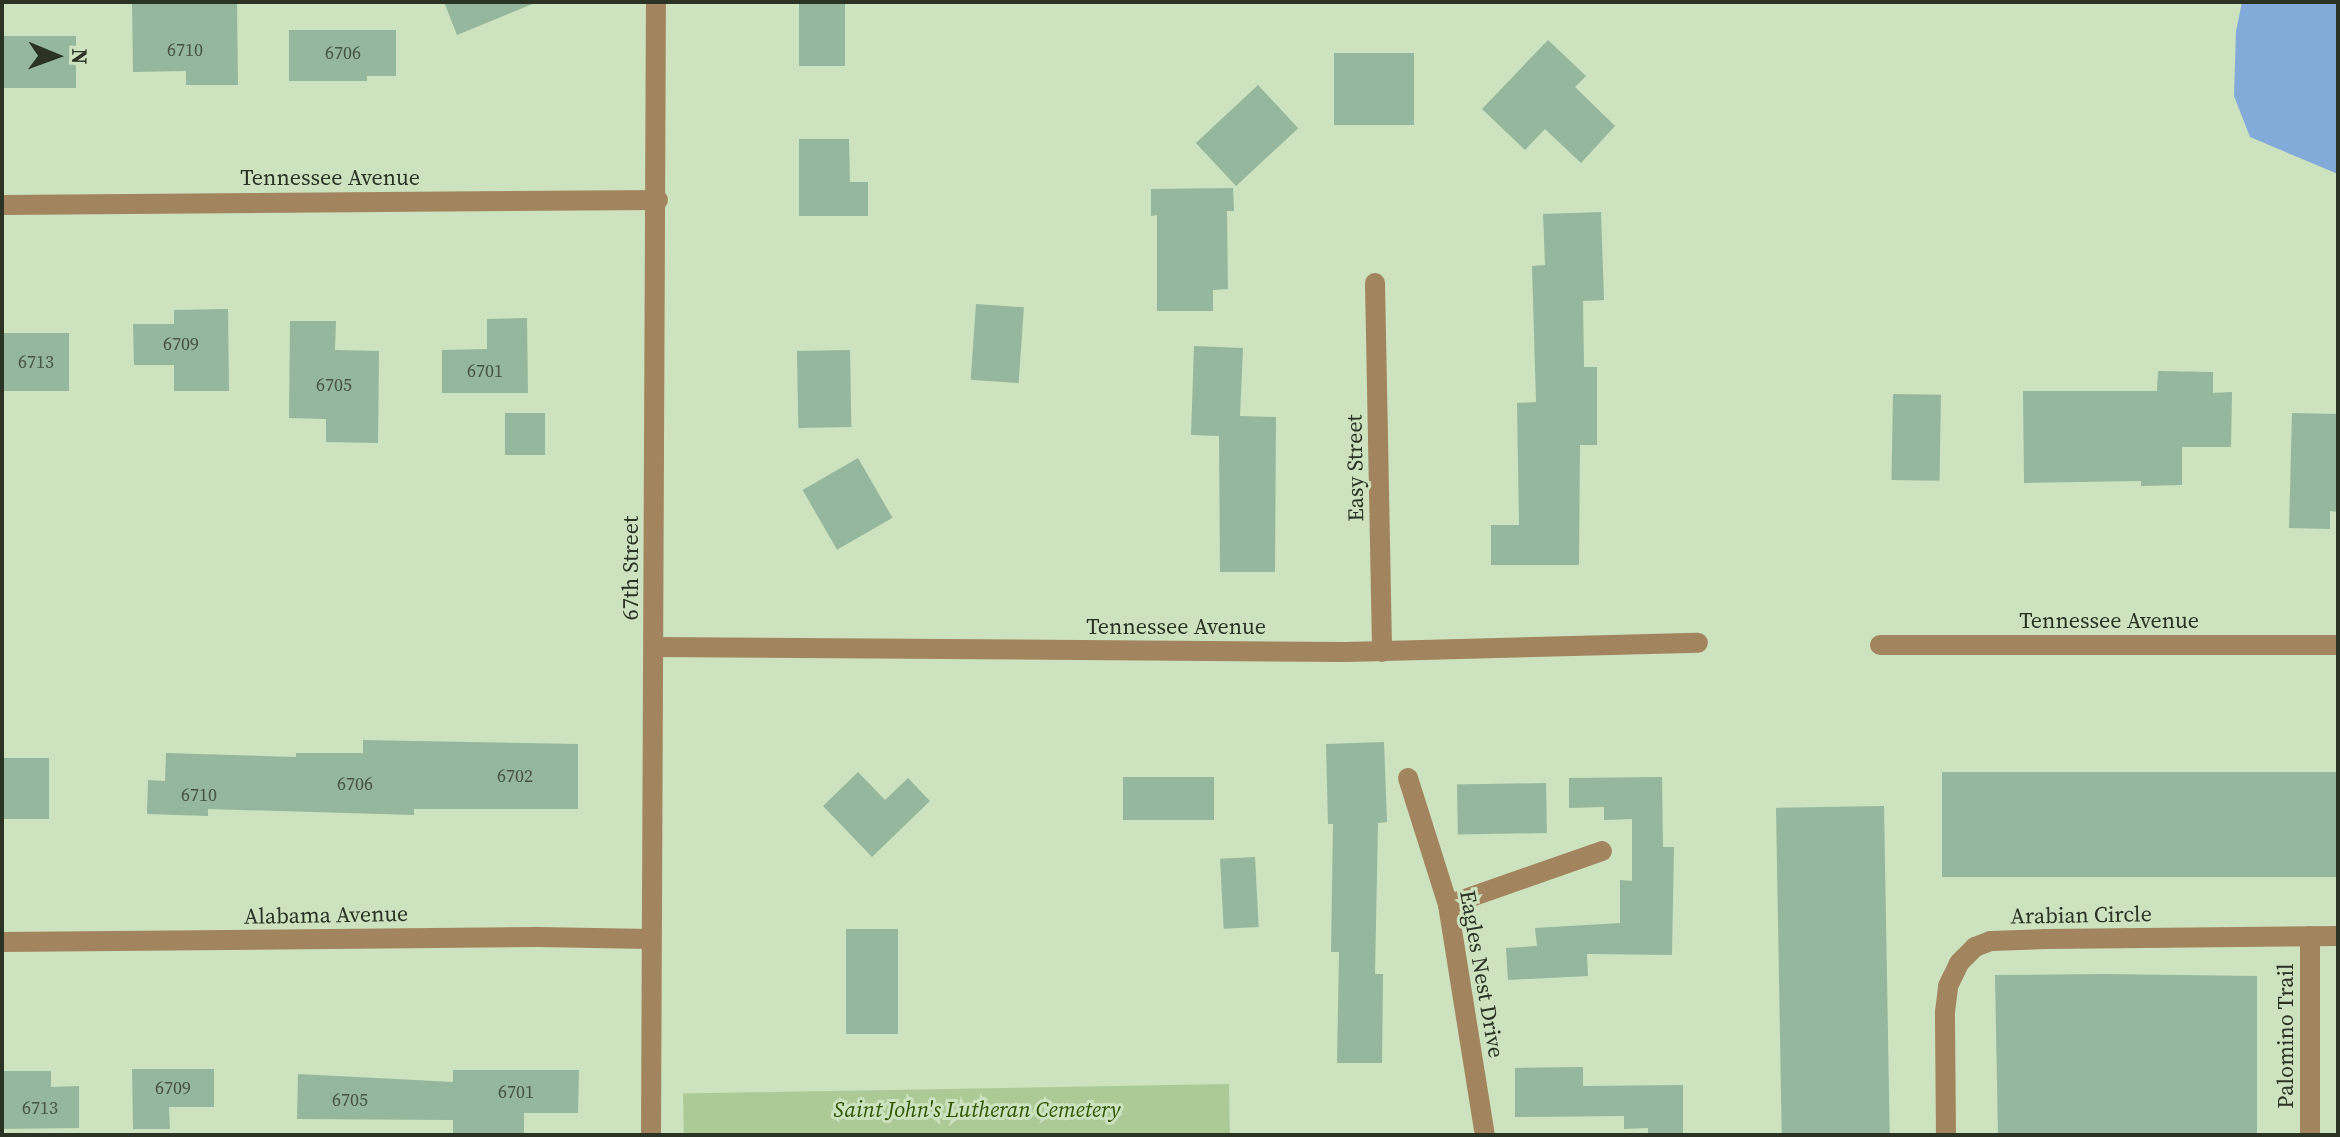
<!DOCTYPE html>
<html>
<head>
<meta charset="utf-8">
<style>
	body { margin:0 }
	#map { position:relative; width:2340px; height:1137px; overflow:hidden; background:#cde2be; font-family:"Source Serif 4",serif }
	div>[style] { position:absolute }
	.green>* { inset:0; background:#acca96; transform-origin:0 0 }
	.water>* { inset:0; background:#83abda }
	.building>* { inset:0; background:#95b79d; transform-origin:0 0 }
	.minor>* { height:20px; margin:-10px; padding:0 10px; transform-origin:10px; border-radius:10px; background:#a2845e }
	span { translate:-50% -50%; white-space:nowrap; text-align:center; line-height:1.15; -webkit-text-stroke:6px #cde2be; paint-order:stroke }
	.number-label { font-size:18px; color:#465443 }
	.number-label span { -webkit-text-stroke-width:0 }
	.street-label { font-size:22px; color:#2b3325 }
	.park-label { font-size:22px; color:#305503; font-style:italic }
	.frame { position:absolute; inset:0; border:4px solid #2b3325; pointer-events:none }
	.north { position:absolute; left:16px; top:16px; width:80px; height:80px; -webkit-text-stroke:6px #cde2be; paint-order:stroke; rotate:91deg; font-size:22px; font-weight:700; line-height:32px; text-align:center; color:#2b3325 }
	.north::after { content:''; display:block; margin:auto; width:28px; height:36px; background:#2b3325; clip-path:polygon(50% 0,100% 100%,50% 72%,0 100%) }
</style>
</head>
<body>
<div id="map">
	<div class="green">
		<div style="left:1229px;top:1084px;width:51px;height:546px;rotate:89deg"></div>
	</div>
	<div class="water">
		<div style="clip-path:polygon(2242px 2px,2338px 2px,2338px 174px,2250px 137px,2234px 96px,2236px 31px)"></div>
	</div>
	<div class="building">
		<div style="clip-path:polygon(132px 2px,237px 2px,238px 85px,186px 85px,186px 71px,133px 72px)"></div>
		<div style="clip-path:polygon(444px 2px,535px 2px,535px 3px,457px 35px)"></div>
		<div style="left:799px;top:2px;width:46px;height:64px"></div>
		<div style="clip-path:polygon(289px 30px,396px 30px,396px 76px,367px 76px,367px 81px,289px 81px)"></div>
		<div style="left:2px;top:36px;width:74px;height:52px"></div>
		<div style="clip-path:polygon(1548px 40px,1586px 76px,1575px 87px,1615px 126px,1581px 163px,1545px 129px,1525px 150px,1482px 109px)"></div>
		<div style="left:1414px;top:53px;width:72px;height:80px;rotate:90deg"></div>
		<div style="left:1258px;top:85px;width:59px;height:85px;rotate:47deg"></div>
		<div style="clip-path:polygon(799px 139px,849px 139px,850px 182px,868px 182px,868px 216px,799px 216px)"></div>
		<div style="clip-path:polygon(1233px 188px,1234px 211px,1227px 211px,1228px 289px,1213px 290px,1213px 311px,1157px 311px,1157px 215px,1151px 216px,1151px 189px)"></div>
		<div style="clip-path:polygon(1601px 212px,1604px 300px,1583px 301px,1584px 367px,1597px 367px,1597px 445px,1580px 445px,1579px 565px,1491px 565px,1491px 525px,1519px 525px,1517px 403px,1536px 402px,1532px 266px,1545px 265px,1543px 214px)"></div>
		<div style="left:976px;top:304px;width:48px;height:76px;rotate:4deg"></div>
		<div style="clip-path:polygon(228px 309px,229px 391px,174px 391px,174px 365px,134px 365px,133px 324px,174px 324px,174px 310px)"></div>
		<div style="clip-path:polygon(527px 318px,528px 393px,442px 393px,442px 350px,487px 349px,487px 319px)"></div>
		<div style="clip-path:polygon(290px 321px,336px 321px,335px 350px,379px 351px,378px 443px,326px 442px,326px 419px,289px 418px)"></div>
		<div style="left:69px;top:333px;width:58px;height:67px;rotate:90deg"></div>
		<div style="clip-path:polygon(1194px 346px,1243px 348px,1240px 416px,1276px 417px,1275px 572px,1220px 572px,1219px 436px,1191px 435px)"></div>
		<div style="left:850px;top:350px;width:77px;height:53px;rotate:89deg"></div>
		<div style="clip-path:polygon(2158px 371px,2213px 372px,2213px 393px,2232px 392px,2231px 447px,2182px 447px,2182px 485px,2141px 486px,2141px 481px,2024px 483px,2023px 391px,2157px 391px)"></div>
		<div style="left:1893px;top:394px;width:48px;height:86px;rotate:1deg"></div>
		<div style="left:505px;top:413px;width:40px;height:42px"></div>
		<div style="clip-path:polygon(2292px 413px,2338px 414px,2338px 512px,2330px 511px,2330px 529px,2289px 528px)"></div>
		<div style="left:858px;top:458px;width:69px;height:64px;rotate:60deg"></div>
		<div style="clip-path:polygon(363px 740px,578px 744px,578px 809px,414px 809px,414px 815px,208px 809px,208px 816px,147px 814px,148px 780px,165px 781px,166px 753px,296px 757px,296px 753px,363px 753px)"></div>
		<div style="clip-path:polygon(1384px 742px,1387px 822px,1378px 823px,1375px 974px,1383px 974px,1382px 1063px,1337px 1063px,1339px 952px,1331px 952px,1333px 824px,1328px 824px,1326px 744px)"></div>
		<div style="left:2px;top:758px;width:47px;height:61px"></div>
		<div style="clip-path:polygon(858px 772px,885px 800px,908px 778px,930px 801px,872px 857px,823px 806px)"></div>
		<div style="left:2338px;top:772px;width:105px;height:396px;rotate:90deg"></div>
		<div style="left:1123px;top:777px;width:91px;height:43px"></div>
		<div style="clip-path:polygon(1662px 777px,1663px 847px,1674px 847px,1672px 955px,1587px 954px,1588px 976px,1508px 980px,1506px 948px,1537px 946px,1535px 928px,1620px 923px,1620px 880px,1632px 881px,1632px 819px,1604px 820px,1604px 807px,1569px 808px,1569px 778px)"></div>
		<div style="left:1546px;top:783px;width:50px;height:89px;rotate:89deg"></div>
		<div style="left:1884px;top:806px;width:329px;height:108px;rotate:89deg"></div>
		<div style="left:1255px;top:857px;width:70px;height:35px;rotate:87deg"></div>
		<div style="left:846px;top:929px;width:52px;height:105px"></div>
		<div style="clip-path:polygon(2103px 974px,2257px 976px,2257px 1135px,1998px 1135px,1995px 975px)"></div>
		<div style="clip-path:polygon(1583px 1067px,1583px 1086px,1683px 1085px,1683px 1135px,1648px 1135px,1648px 1128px,1624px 1129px,1624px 1116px,1515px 1117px,1515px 1068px)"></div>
		<div style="clip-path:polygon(132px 1069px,214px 1069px,214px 1107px,169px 1107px,170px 1129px,133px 1129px)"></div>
		<div style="clip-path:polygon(453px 1070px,579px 1070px,578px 1113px,524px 1113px,524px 1135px,453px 1135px,453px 1120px,297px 1119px,298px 1074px,453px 1082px)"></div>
		<div style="clip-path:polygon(2px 1071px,51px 1071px,51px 1087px,79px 1086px,79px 1128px,2px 1129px)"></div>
	</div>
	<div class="minor">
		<div style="left:2px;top:205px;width:656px;rotate:-0.44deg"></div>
		<div style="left:1375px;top:283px;width:369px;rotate:88.9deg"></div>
		<div style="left:1880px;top:645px;width:458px"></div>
		<div style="left:654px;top:647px;width:692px;rotate:0.41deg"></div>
		<div style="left:1346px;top:652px;width:352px;rotate:-1.5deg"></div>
		<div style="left:1408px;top:778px;width:133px;rotate:72.5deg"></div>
		<div style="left:1448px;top:905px;width:233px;rotate:80.9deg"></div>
		<div style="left:1448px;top:905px;width:163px;rotate:-19.3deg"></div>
		<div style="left:2310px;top:936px;width:199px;rotate:90deg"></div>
		<div style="left:2px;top:942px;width:536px;rotate:-0.53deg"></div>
		<div style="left:538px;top:937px;width:112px;rotate:1deg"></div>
		<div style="left:651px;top:1135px;width:1133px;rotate:-89.75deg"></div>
		<div style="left:1946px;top:1135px;width:123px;rotate:-90.5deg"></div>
		<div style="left:1945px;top:1012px;width:26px;rotate:-83deg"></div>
		<div style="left:1948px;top:986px;width:25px;rotate:-64deg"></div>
		<div style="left:1959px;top:963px;width:23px;rotate:-45deg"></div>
		<div style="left:1975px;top:947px;width:17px;rotate:-21deg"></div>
		<div style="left:1991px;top:941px;width:55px;rotate:-2.1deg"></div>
		<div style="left:2046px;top:939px;width:292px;rotate:-0.6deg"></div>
	</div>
	<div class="number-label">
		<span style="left:185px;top:50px">6710</span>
		<span style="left:343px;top:53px">6706</span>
		<span style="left:181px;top:344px">6709</span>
		<span style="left:36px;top:362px">6713</span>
		<span style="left:485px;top:371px">6701</span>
		<span style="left:334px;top:385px">6705</span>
		<span style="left:515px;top:776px">6702</span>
		<span style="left:355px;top:784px">6706</span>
		<span style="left:199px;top:795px">6710</span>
		<span style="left:173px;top:1088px">6709</span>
		<span style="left:516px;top:1092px">6701</span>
		<span style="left:350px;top:1100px">6705</span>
		<span style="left:40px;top:1108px">6713</span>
	</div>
	<div class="street-label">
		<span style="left:330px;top:178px">Tennessee Avenue</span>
		<span style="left:1355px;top:468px;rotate:-91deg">Easy Street</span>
		<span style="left:631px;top:568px;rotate:-90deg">67th Street</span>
		<span style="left:2109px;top:621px">Tennessee Avenue</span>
		<span style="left:1176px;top:627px">Tennessee Avenue</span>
		<span style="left:326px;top:915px;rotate:-1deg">Alabama Avenue</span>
		<span style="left:2081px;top:915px;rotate:-1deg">Arabian Circle</span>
		<span style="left:1482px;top:974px;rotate:80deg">Eagles Nest Drive</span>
		<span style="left:2286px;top:1036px;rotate:-90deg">Palomino Trail</span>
	</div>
	<div class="park-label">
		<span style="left:977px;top:1110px">Saint John's Lutheran Cemetery</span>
	</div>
	<div class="frame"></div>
	<div class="north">N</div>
</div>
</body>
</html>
